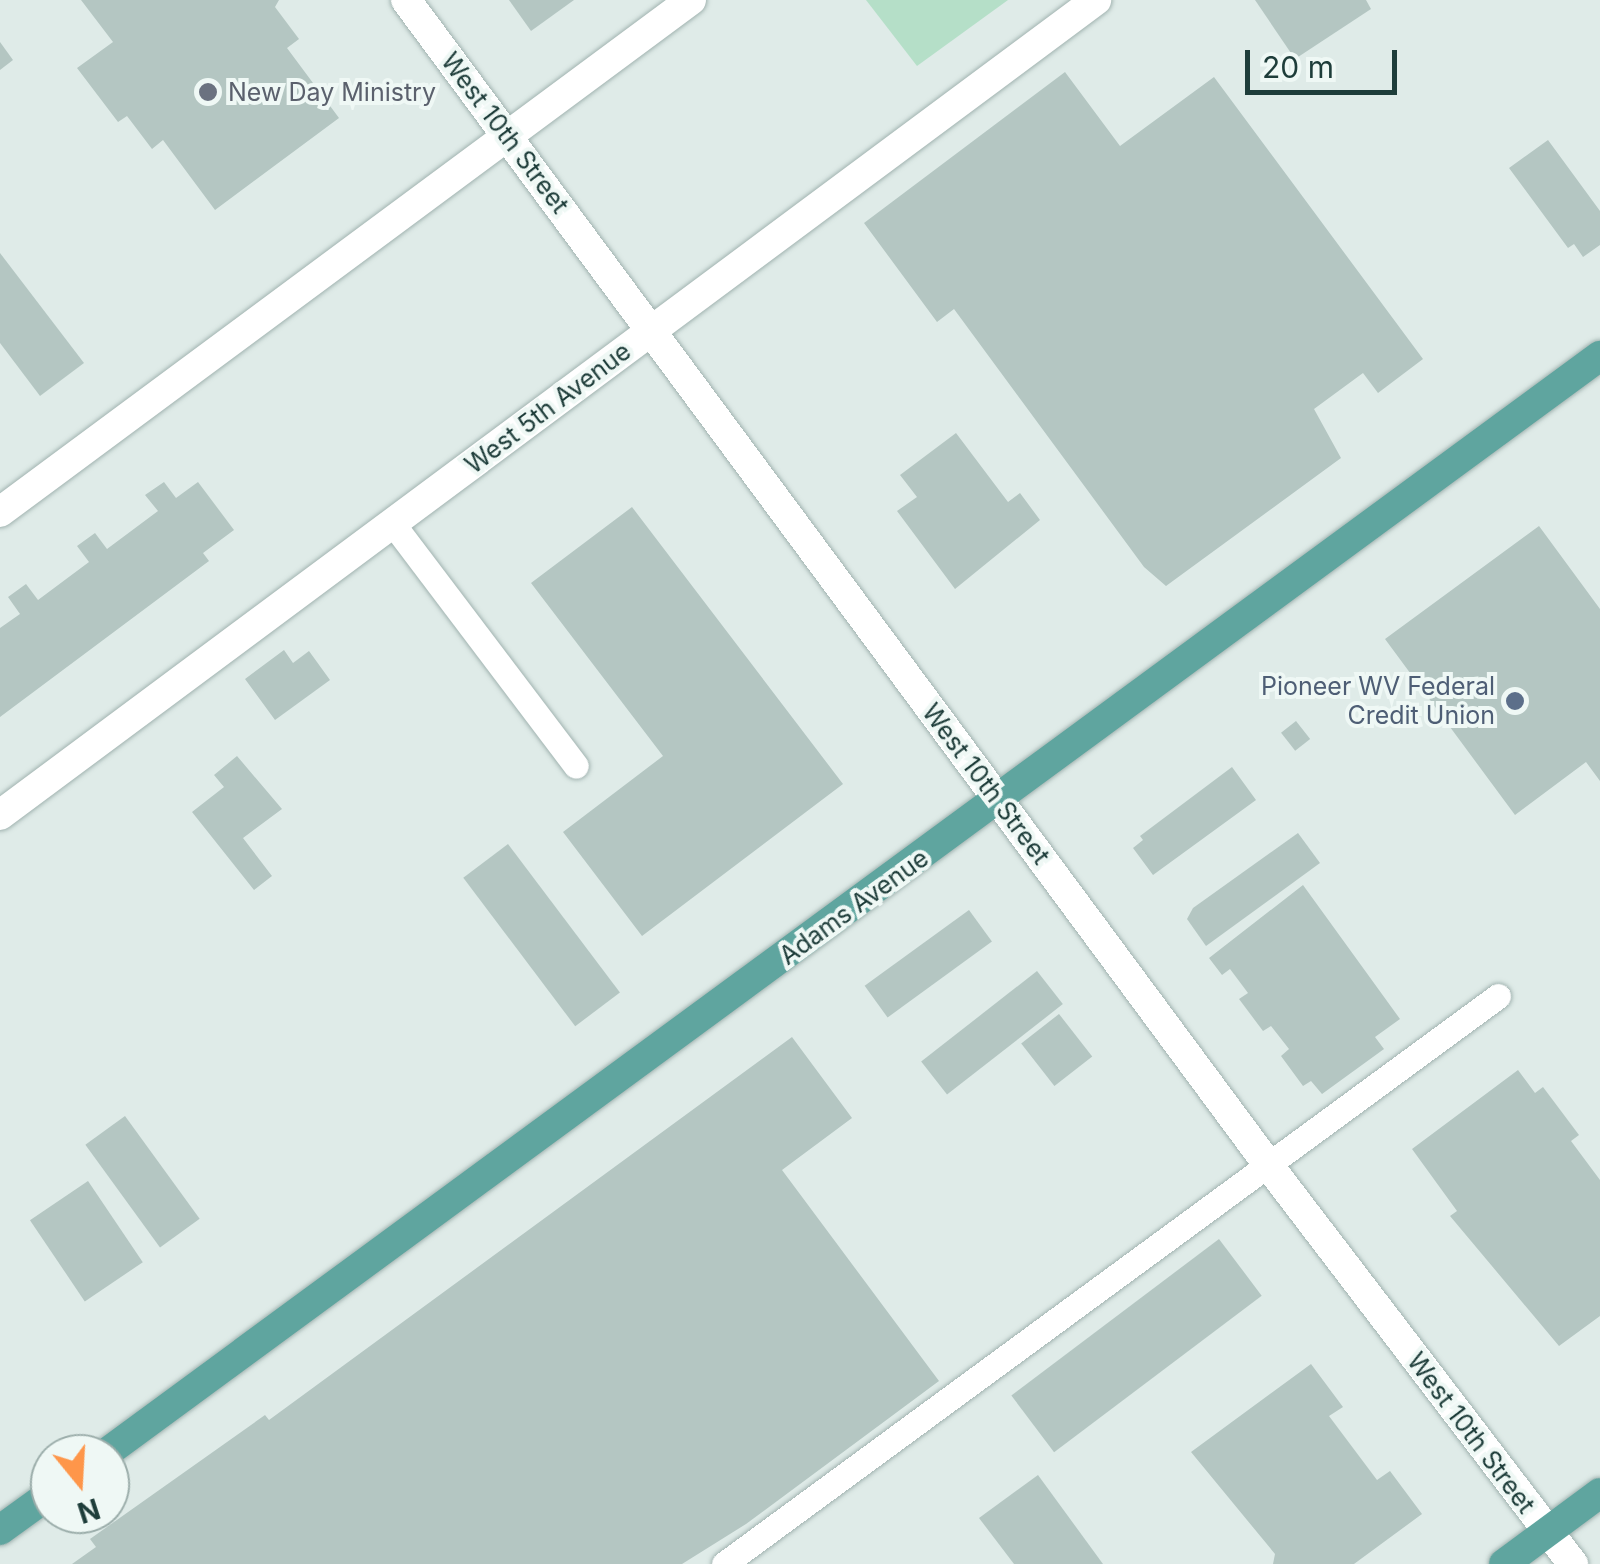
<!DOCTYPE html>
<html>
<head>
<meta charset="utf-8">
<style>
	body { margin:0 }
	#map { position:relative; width:1600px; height:1564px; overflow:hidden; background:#dfebe8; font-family:Inter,sans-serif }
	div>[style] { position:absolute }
	.green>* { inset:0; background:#b5dfc8 }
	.building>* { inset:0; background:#b4c6c2; transform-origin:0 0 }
	.roads { filter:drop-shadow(0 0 2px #a1b3b0) drop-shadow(0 0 2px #a1b3b0) }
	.service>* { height:25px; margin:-12.5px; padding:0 12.5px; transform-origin:12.5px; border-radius:12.5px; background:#fff }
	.minor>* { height:30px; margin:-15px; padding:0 15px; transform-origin:15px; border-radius:15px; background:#fff }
	.primary>* { height:30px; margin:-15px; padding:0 15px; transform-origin:15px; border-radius:15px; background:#5fa59f }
	.dots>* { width:28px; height:28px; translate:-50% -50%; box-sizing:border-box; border:5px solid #eff8f5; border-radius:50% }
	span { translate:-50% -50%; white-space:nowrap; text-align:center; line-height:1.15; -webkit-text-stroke:8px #eff8f5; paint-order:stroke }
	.worship-label { font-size:25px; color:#5b616d }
	.left { translate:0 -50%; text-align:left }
	.street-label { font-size:25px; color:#1e3d3a }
	.service-label { font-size:25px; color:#4e5e75 }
	.right { translate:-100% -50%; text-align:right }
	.north { position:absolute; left:30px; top:1434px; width:100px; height:100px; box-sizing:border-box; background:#eff8f5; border:2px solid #9badaa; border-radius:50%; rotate:162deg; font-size:28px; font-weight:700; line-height:40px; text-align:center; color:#1e3d3a }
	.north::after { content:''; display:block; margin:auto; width:35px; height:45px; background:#fe964a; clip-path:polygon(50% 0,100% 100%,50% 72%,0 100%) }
	.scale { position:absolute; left:1245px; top:50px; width:152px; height:45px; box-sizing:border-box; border:5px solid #1e3d3a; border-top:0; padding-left:12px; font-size:30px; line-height:35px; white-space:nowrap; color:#1e3d3a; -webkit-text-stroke:8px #eff8f5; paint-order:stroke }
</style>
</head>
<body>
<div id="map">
	<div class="green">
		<div style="clip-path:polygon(866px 0,1008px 0,917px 66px)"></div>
	</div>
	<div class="building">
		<div style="clip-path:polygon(81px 0,279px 0,275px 7px,299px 39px,287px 48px,339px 118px,215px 210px,163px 140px,152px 149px,127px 116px,118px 122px,77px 68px,113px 42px)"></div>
		<div style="clip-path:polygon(509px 0,574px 0,531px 31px)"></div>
		<div style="clip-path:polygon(1255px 0,1366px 0,1371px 9px,1295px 59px)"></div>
		<div style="clip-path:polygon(0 42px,13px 60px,0 70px)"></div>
		<div style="clip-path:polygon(1065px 72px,1120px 146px,1214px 77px,1423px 359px,1378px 393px,1363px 373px,1314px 409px,1341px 458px,1166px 586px,1144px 567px,954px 309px,937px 322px,864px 223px)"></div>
		<div style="clip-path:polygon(1548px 140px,1600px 211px,1600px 245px,1583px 257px,1574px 244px,1568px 248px,1509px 168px)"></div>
		<div style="clip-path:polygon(0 253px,84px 363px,40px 396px,0 343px)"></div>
		<div style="clip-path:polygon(956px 433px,1008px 502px,1020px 493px,1040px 520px,955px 589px,897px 511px,917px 497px,900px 475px)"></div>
		<div style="clip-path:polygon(164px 482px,176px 498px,198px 482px,234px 530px,203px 553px,209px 561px,0 717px,0 628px,20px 614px,8px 597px,26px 584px,38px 600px,89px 562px,77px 546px,95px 533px,107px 549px,158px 511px,145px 495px)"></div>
		<div style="clip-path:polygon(632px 507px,843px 784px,642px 936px,563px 832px,663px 756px,531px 583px)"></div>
		<div style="clip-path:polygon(1539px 526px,1600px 609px,1600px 781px,1586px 762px,1515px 815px,1385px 639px)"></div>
		<div style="clip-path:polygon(284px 650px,293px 663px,309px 651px,330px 680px,275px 720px,245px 679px)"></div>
		<div style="left:1296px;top:721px;width:23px;height:19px;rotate:52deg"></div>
		<div style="clip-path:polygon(237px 756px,282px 809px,243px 838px,272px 876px,254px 890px,192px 812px,224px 787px,214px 775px)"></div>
		<div style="clip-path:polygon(1232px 767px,1256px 800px,1153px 875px,1133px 848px,1143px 840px,1140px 836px)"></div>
		<div style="clip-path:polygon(1298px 833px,1320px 863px,1206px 946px,1187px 919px,1193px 908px)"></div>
		<div style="left:508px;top:844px;width:186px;height:56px;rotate:53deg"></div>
		<div style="clip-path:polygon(1303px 885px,1400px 1019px,1375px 1037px,1384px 1049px,1322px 1094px,1311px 1081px,1303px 1086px,1281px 1056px,1289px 1049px,1271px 1026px,1263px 1031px,1239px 999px,1248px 993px,1230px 969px,1222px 975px,1209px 958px)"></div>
		<div style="left:969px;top:910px;width:39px;height:129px;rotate:54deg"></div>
		<div style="left:1037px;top:971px;width:42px;height:147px;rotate:52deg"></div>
		<div style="left:1059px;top:1014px;width:54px;height:48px;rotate:52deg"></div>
		<div style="clip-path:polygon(792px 1037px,852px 1118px,782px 1170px,939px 1381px,746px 1524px,682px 1564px,72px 1564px,96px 1547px,90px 1539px,265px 1415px,269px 1420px)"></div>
		<div style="clip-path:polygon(1518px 1070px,1535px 1093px,1543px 1087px,1579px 1135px,1571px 1141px,1600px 1180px,1600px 1316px,1559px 1346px,1450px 1216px,1457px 1211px,1412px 1149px)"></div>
		<div style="left:125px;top:1116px;width:127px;height:49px;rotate:54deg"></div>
		<div style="left:88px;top:1181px;width:98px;height:70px;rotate:56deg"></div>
		<div style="left:1219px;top:1239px;width:71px;height:260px;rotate:53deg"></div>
		<div style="clip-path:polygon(1311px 1364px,1343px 1407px,1329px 1416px,1377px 1480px,1390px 1471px,1422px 1514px,1354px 1564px,1273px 1564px,1275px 1554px,1191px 1452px)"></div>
		<div style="clip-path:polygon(1038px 1475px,1103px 1564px,1014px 1564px,979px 1518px)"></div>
	</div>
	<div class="roads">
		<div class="service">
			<div style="left:393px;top:524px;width:303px;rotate:52.9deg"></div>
			<div style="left:724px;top:1564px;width:960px;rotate:-36.27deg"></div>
		</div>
		<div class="minor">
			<div style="left:406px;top:0;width:1451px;rotate:53.49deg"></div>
			<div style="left:1269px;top:1166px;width:501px;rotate:52.63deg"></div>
			<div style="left:0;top:512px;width:860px;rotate:-36.54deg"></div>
			<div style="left:0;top:815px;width:1366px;rotate:-36.63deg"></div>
		</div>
		<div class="primary">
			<div style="left:105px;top:1454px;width:1855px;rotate:-36.3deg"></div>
			<div style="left:0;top:1530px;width:62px;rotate:-35.8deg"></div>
			<div style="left:1504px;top:1564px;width:119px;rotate:-36.5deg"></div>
		</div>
	</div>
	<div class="dots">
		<div style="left:208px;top:92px;background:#6b7280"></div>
		<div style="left:1515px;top:701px;background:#5c6f8a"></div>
	</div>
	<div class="worship-label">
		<span class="left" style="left:228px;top:92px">New Day Ministry</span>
	</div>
	<div class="street-label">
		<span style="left:505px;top:133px;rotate:53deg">West 10th Street</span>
		<span style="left:548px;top:408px;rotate:-37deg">West 5th Avenue</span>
		<span style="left:986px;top:784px;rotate:53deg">West 10th Street</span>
		<span style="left:854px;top:907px;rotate:-36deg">Adams Avenue</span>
		<span style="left:1471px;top:1433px;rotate:53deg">West 10th Street</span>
	</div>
	<div class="service-label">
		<span class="right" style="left:1495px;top:701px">Pioneer WV Federal<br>Credit Union</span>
	</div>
	<div class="north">N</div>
	<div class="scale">20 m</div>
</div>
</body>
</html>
